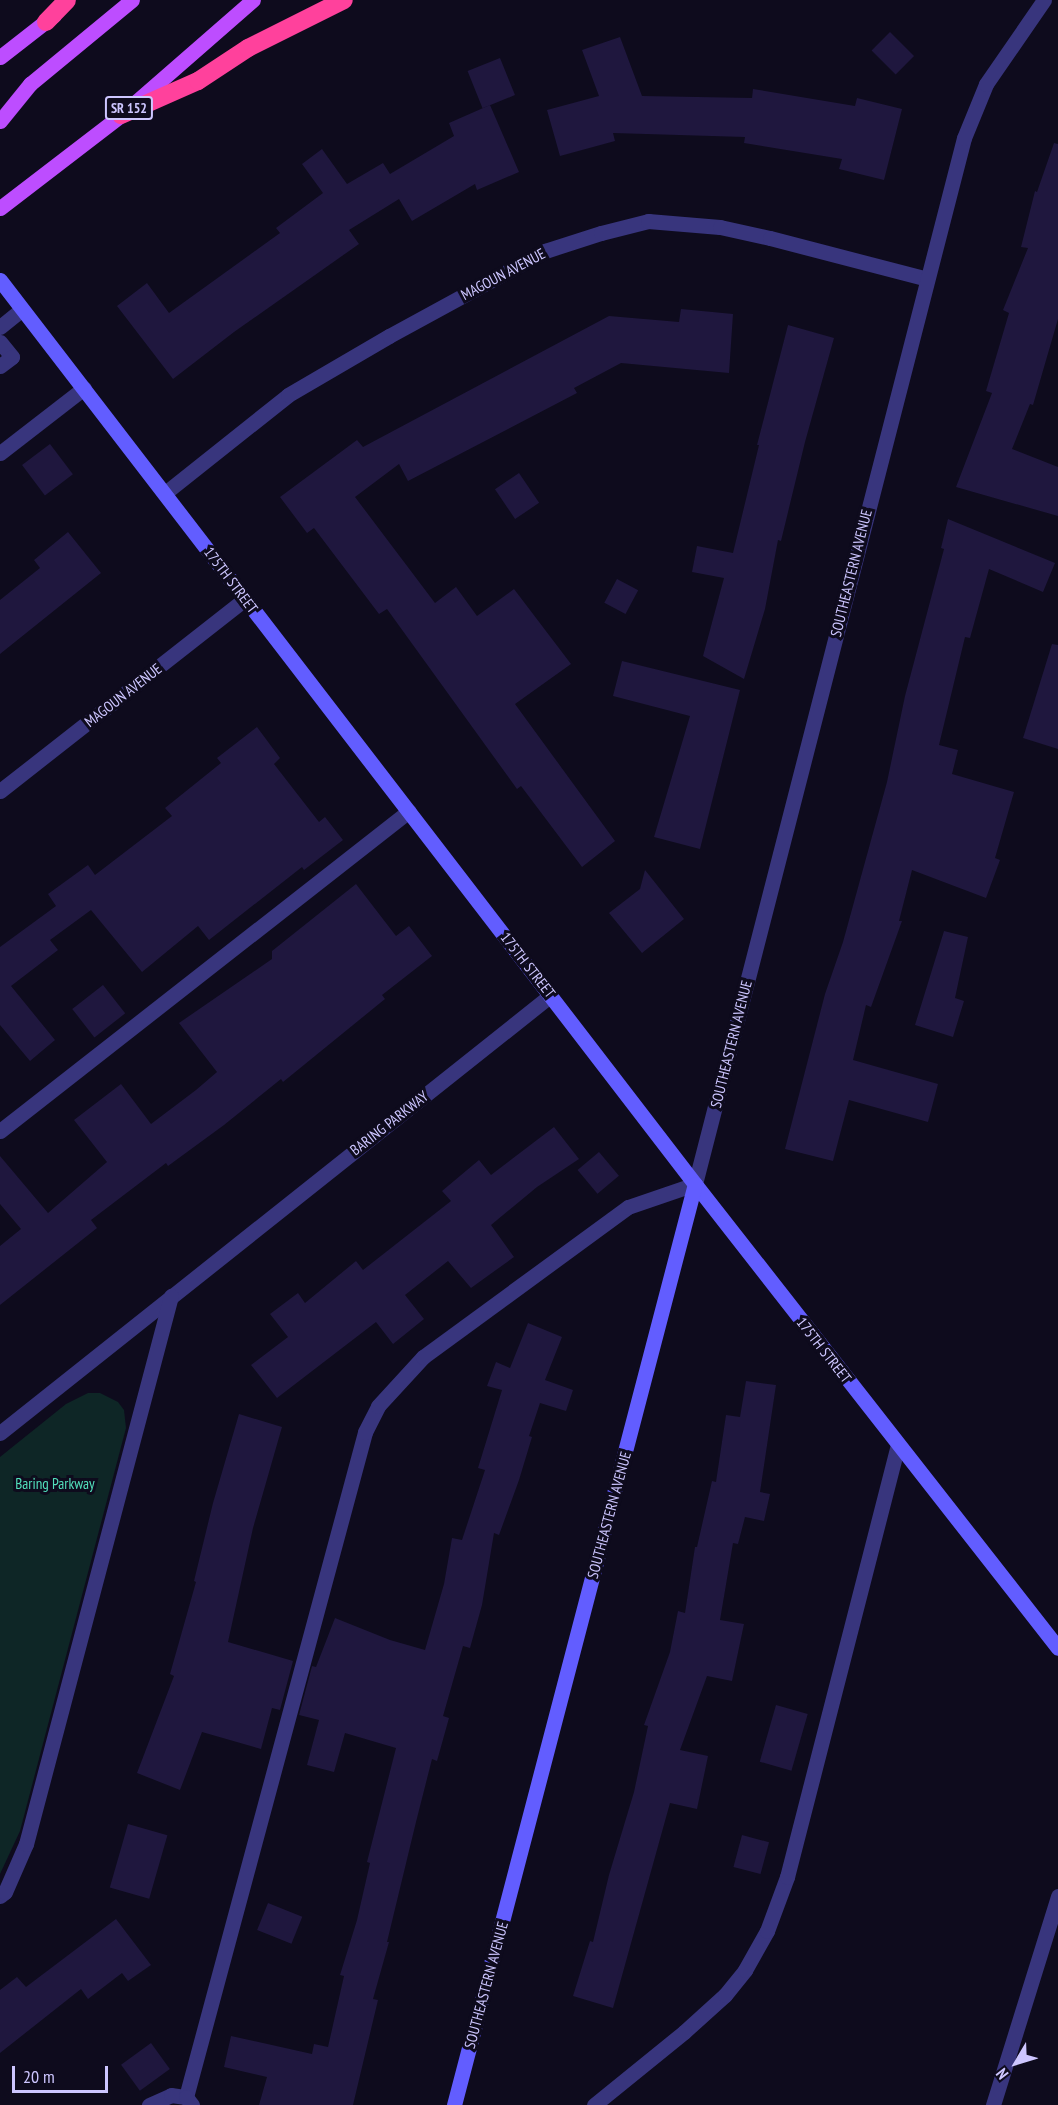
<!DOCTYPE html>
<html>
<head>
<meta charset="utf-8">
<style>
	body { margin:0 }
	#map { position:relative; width:1058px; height:2105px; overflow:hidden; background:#0e0b1d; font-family:"PT Sans Narrow",sans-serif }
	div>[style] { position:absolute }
	.green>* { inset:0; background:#0e2626 }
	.building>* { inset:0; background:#1f173e; transform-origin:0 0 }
	.lane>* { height:15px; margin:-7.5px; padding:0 7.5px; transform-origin:7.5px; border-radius:7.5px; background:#38357d }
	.street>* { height:15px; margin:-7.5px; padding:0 7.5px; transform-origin:7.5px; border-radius:7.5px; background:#38357d }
	.secondary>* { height:15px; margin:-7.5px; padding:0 7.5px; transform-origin:7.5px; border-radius:7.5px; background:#625dff }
	.primary>* { height:15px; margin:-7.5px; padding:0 7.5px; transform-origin:7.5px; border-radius:7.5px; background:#bd4dff }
	.highway>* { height:18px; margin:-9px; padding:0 9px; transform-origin:9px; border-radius:9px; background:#ff419c }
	span { translate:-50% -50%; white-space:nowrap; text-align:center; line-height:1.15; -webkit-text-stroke:6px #0e0b1d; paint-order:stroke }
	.shield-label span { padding:2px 4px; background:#0e0b1d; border:2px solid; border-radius:4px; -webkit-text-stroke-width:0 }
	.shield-label { font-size:14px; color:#cdc6ff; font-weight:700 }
	.street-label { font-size:15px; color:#cdc6ff }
	.park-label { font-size:15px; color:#52e0bc }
	.north { position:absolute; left:986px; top:2033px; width:60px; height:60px; -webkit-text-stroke:4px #0e0b1d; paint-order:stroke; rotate:232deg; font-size:16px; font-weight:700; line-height:24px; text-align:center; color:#cdc6ff }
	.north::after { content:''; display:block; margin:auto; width:21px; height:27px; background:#cdc6ff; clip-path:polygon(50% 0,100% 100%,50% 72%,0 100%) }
	.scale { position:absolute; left:12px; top:2066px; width:96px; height:27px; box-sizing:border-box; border:3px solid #cdc6ff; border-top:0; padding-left:8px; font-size:18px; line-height:21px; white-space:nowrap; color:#cdc6ff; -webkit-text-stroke:4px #0e0b1d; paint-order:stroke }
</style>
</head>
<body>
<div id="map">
	<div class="green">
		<div style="clip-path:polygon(88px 1393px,100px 1393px,118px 1402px,124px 1410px,126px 1428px,20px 1831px,0 1874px,0 1457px,66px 1404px)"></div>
	</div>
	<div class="building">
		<div style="left:890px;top:32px;width:34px;height:26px;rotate:45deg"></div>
		<div style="clip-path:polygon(620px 37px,642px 96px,752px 98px,753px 89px,855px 106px,857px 98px,902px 109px,884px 180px,839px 169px,842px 159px,744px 143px,745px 137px,613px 133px,615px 141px,560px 156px,547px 110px,599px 96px,582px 50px)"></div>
		<div style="left:500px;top:58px;width:40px;height:35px;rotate:68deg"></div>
		<div style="clip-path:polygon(490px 105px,519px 172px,477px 190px,475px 184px,412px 221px,399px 199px,349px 230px,359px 244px,234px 332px,173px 379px,117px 306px,147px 283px,169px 313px,280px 233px,276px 228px,323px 193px,302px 164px,322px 149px,347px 184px,383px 163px,390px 174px,454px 136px,449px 123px)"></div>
		<div style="clip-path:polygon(1054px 143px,1058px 144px,1058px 319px,1033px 405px,1030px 404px,1012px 449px,1058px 467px,1058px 516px,956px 487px,992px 393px,986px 391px,1009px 313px,1003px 310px,1028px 248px,1021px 247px,1035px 191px,1037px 192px)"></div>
		<div style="clip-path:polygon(681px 309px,733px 314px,729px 373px,621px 363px,574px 388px,577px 393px,408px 481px,399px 464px,355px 497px,435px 603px,456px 587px,477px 616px,514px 589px,571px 664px,515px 704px,615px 841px,582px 867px,521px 786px,517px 789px,387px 609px,379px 614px,314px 528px,307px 533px,280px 497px,357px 440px,363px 447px,609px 316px,679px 322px)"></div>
		<div style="clip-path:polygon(788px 325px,834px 338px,805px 442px,781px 541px,778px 540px,765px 609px,744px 679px,703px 656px,724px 578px,692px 572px,697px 546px,733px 553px,759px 445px,757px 445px)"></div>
		<div style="left:50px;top:444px;width:38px;height:35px;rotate:53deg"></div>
		<div style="left:519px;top:473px;width:36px;height:29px;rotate:56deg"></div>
		<div style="clip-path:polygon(948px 519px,1055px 563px,1043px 592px,989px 569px,970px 638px,965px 637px,939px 745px,958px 750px,952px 774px,1014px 792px,995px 858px,1000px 860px,986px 898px,912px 870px,899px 921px,902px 921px,871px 1007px,866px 1005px,853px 1060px,938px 1084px,928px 1122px,849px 1100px,833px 1161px,785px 1149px,825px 994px,843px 942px,887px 782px,905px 696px,944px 549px,941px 548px)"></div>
		<div style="clip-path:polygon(68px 532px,101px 573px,0 654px,0 600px,40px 568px,34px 560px)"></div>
		<div style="left:617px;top:579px;width:24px;height:27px;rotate:28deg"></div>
		<div style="clip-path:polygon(1052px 644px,1058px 645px,1058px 749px,1023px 738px)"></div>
		<div style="clip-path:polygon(622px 661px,740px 690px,700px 849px,654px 837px,690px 716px,613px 696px)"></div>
		<div style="clip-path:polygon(257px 727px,280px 758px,274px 764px,319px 822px,325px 817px,343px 840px,304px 870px,302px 867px,209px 940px,198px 926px,142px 972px,91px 910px,50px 940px,58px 950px,11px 986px,55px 1040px,30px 1061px,0 1025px,0 947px,56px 906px,48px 894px,88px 865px,95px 875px,172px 816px,165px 808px,221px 763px,217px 758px)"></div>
		<div style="clip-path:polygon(645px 870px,684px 919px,642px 953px,609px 913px,640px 889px)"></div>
		<div style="clip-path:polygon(356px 884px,396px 936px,409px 926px,432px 956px,382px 995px,385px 999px,283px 1082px,281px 1079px,224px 1125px,168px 1166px,166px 1163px,91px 1220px,97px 1228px,0 1305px,0 1246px,21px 1229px,0 1204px,0 1156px,48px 1213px,107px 1162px,74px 1120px,121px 1084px,151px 1124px,196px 1090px,217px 1072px,179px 1023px,272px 959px,272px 951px)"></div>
		<div style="clip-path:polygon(944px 931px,968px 937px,955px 998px,964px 1001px,953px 1037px,915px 1025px)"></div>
		<div style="left:103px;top:985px;width:36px;height:39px;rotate:52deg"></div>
		<div style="clip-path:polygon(554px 1127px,579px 1159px,537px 1187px,491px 1225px,514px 1257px,471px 1288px,448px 1261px,405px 1295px,424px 1319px,393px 1344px,376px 1322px,277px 1398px,251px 1365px,288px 1337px,270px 1314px,298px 1293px,305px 1303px,356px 1261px,363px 1270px,451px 1201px,442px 1191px,479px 1160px,491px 1175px)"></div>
		<div style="left:599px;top:1152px;width:31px;height:28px;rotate:50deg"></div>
		<div style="clip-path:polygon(528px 1323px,562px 1337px,545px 1380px,573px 1390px,566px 1411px,540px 1403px,529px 1436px,532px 1437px,519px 1480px,499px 1535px,494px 1533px,482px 1605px,470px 1648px,463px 1646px,443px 1716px,449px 1718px,437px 1761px,432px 1759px,416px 1822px,387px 1942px,389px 1942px,373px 1999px,378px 2000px,353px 2105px,259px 2105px,267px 2077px,224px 2067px,231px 2036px,312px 2054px,314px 2044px,328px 2047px,344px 1976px,340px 1975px,357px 1920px,370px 1863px,367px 1862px,396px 1748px,345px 1733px,334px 1772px,307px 1765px,319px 1720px,299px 1715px,312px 1666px,316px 1667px,335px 1618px,390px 1640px,425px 1650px,444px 1584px,452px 1538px,462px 1540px,485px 1470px,478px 1468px,502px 1390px,487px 1386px,496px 1362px,510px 1368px)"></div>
		<div style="clip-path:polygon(746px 1381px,776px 1385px,760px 1492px,770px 1494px,764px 1521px,745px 1517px,738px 1544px,733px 1543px,720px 1620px,744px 1624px,732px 1681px,707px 1676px,680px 1750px,708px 1756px,697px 1809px,670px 1803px,613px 2008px,573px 1996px,590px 1941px,593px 1942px,609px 1875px,634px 1792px,648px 1726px,644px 1725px,670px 1652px,678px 1611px,685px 1613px,695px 1547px,697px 1547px,712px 1481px,716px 1482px,726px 1415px,740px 1417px)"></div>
		<div style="clip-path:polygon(239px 1414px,282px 1427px,253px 1528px,228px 1642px,293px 1661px,280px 1710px,272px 1708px,261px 1749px,202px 1732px,180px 1790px,137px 1773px,174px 1676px,170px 1674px,196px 1582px,194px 1581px,213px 1503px)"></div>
		<div style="left:776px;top:1705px;width:33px;height:59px;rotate:16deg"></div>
		<div style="left:128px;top:1824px;width:41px;height:66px;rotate:16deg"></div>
		<div style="left:742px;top:1835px;width:28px;height:33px;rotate:15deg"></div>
		<div style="left:268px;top:1903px;width:37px;height:29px;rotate:22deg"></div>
		<div style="clip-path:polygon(116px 1919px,151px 1965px,128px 1981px,122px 1973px,88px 1999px,81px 1989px,0 2053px,0 1990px,17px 1977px,26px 1987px)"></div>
		<div style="left:151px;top:2043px;width:32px;height:37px;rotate:54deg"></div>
	</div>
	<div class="lane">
		<div style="left:0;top:327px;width:28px;rotate:-39deg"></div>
		<div style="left:0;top:342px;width:19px;rotate:51deg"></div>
		<div style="left:12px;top:357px;width:15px;rotate:143deg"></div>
		<div style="left:0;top:453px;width:106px;rotate:-37.7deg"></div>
		<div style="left:0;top:1131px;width:519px;rotate:-38.04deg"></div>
		<div style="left:684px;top:2032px;width:55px;rotate:-42.1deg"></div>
		<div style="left:725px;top:1995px;width:32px;rotate:-51deg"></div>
		<div style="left:745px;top:1970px;width:45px;rotate:-60.6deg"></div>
		<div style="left:767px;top:1931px;width:58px;rotate:-69.7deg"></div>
		<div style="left:787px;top:1877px;width:445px;rotate:-75.6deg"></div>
		<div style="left:149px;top:2105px;width:24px;rotate:-24deg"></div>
		<div style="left:171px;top:2095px;width:15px;rotate:8deg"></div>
		<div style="left:186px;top:2097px;width:689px;rotate:-74.93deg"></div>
		<div style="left:365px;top:1432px;width:29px;rotate:-63deg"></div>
		<div style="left:378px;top:1406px;width:67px;rotate:-47.4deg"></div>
		<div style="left:423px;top:1357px;width:254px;rotate:-36.2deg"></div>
		<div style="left:628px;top:1207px;width:71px;rotate:-18.9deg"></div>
		<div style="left:993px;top:2105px;width:219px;rotate:-72.7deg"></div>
	</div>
	<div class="street">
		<div style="left:165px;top:493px;width:157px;rotate:-38.5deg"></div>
		<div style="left:288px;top:395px;width:117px;rotate:-30.3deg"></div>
		<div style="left:389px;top:336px;width:178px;rotate:-28.6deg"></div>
		<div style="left:545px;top:251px;width:59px;rotate:-17.8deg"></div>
		<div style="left:601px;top:233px;width:49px;rotate:-14.3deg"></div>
		<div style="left:648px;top:221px;width:72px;rotate:4.8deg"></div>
		<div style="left:720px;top:227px;width:51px;rotate:12.4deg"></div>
		<div style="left:770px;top:238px;width:162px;rotate:14.6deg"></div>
		<div style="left:0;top:791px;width:311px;rotate:-38.1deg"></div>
		<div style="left:695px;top:1184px;width:1080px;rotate:-75.58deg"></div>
		<div style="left:964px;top:138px;width:58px;rotate:-67.8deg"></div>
		<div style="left:986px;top:84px;width:102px;rotate:-55.4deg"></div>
		<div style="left:0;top:1433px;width:704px;rotate:-38.48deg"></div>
		<div style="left:0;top:1896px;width:6px;rotate:-39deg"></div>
		<div style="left:5px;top:1892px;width:52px;rotate:-66.4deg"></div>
		<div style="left:26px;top:1844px;width:567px;rotate:-75.18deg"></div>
		<div style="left:186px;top:2097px;width:10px;rotate:53deg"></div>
		<div style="left:594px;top:2105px;width:116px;rotate:-39deg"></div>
	</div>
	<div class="secondary">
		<div style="left:0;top:280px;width:1140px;rotate:52.45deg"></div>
		<div style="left:695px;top:1184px;width:589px;rotate:51.96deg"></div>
		<div style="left:454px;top:2105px;width:952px;rotate:-75.34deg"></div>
	</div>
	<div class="primary">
		<div style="left:0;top:57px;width:68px;rotate:-37.9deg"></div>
		<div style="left:0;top:121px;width:48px;rotate:-51deg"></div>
		<div style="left:30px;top:84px;width:132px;rotate:-39.5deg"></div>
		<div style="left:0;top:208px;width:153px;rotate:-37.5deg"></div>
		<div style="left:121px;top:115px;width:175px;rotate:-41.1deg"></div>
	</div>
	<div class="highway">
		<div style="left:46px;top:22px;width:30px;rotate:-46deg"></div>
		<div style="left:121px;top:115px;width:84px;rotate:-23.8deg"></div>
		<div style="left:198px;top:81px;width:60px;rotate:-33.4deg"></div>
		<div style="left:248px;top:48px;width:107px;rotate:-26.6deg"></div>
	</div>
	<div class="shield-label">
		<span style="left:129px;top:108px">SR 152</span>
	</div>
	<div class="street-label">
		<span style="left:503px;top:274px;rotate:-28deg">MAGOUN AVENUE</span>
		<span style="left:851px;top:573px;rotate:-76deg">SOUTHEASTERN AVENUE</span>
		<span style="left:231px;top:580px;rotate:53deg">175TH STREET</span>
		<span style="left:123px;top:695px;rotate:-38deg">MAGOUN AVENUE</span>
		<span style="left:528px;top:965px;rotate:52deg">175TH STREET</span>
		<span style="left:731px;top:1044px;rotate:-76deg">SOUTHEASTERN AVENUE</span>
		<span style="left:389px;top:1123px;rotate:-38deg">BARING PARKWAY</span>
		<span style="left:824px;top:1350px;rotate:52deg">175TH STREET</span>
		<span style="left:609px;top:1515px;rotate:-75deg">SOUTHEASTERN AVENUE</span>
		<span style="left:486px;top:1985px;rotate:-75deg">SOUTHEASTERN AVENUE</span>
	</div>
	<div class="park-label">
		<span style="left:55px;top:1484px">Baring Parkway</span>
	</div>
	<div class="north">N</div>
	<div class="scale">20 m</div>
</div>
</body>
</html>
